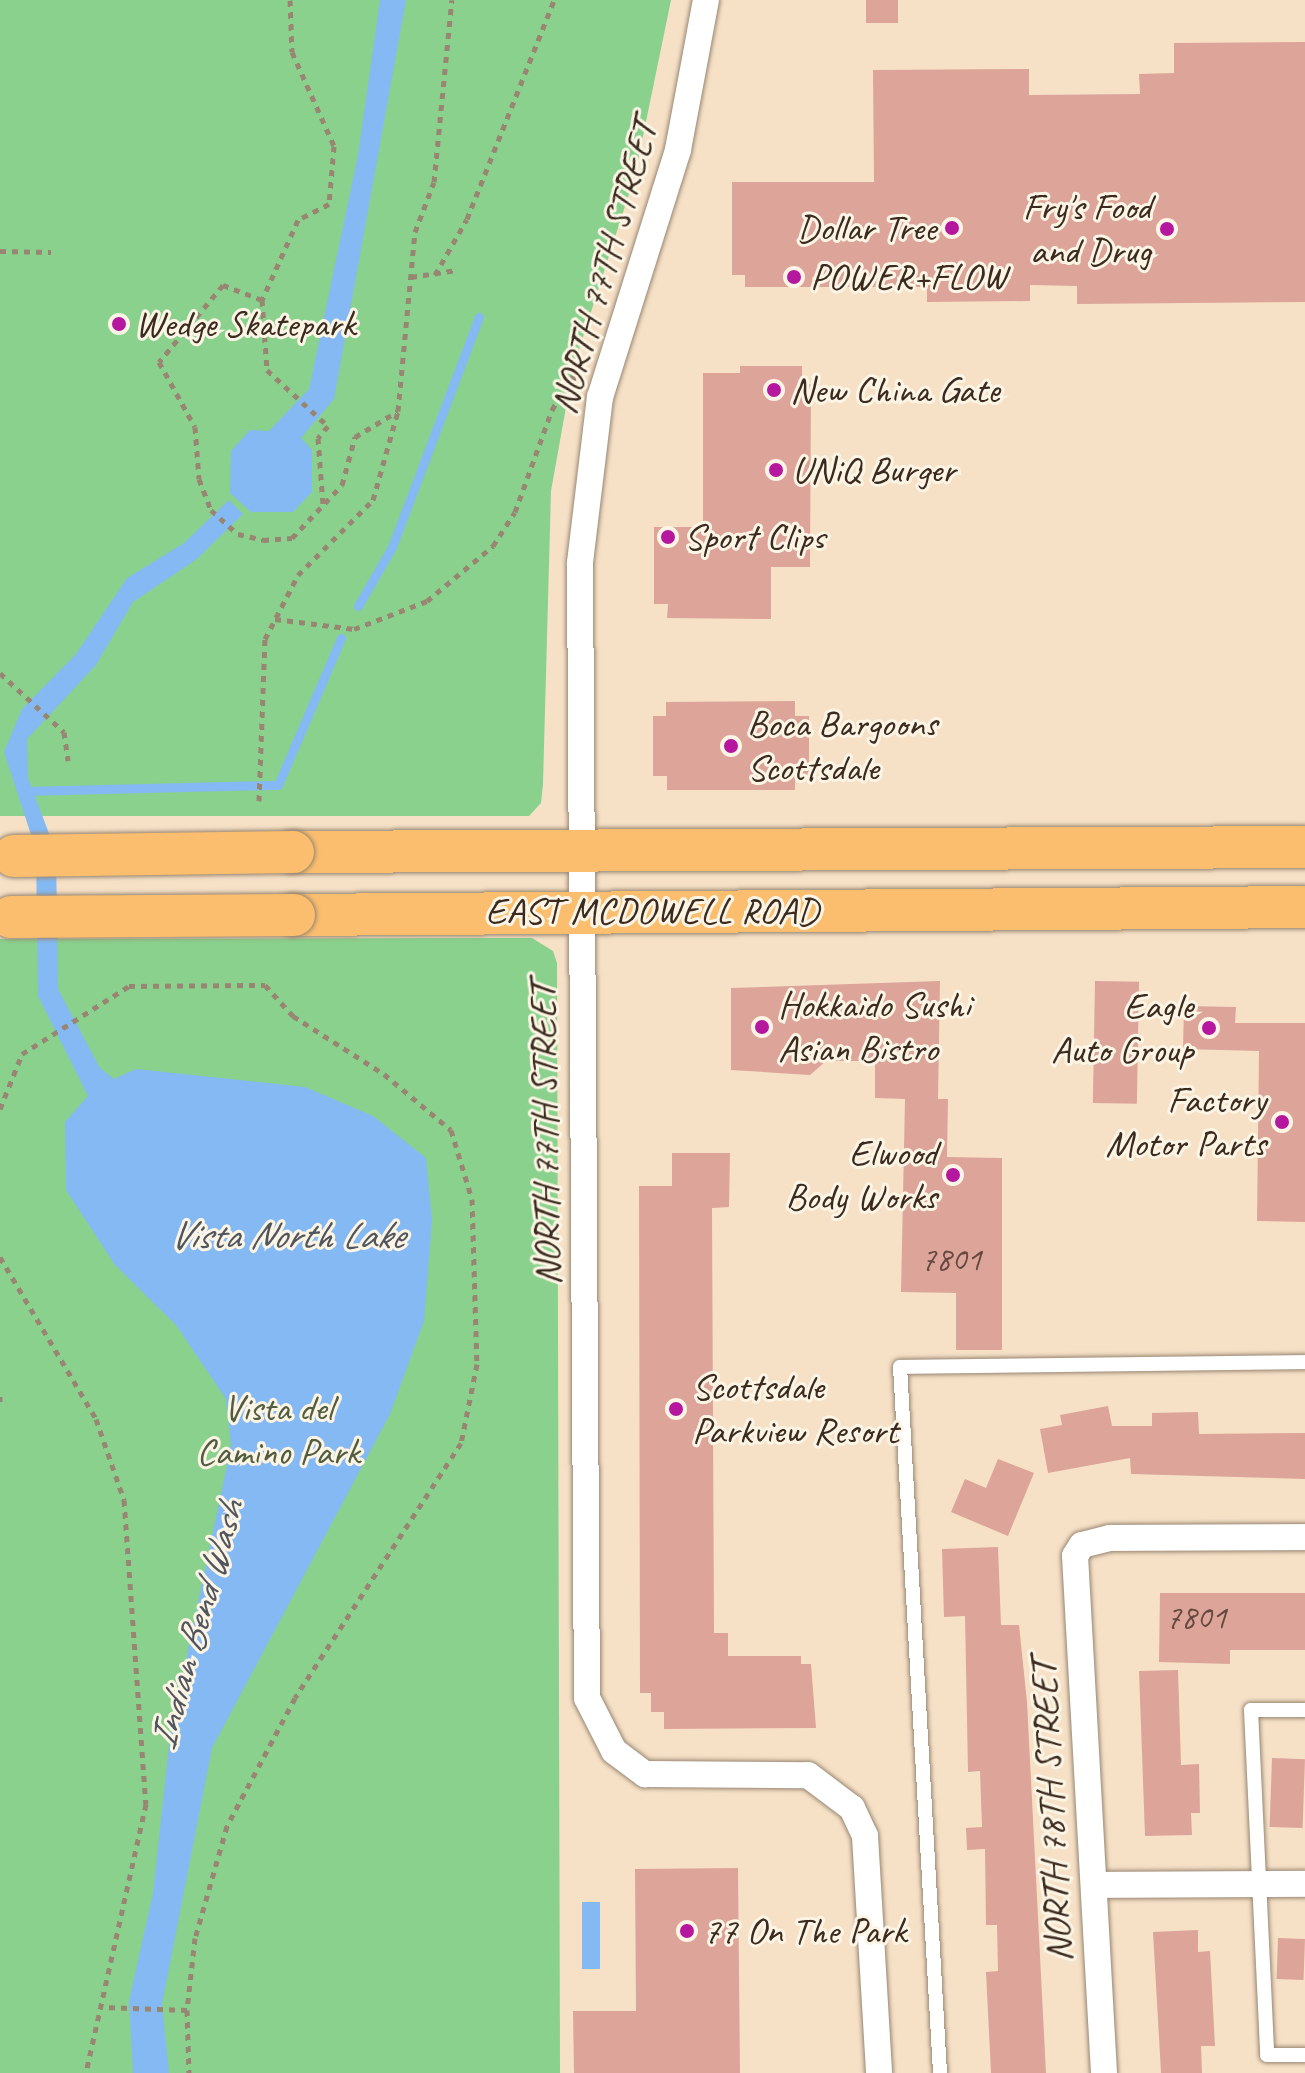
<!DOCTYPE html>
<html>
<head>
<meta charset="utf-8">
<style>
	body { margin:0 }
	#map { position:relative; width:1305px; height:2073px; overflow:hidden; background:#f6e1c7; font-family:Caveat,sans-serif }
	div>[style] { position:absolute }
	.green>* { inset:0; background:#89d18d }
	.water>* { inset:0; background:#84b9f3; transform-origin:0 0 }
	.stream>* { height:9px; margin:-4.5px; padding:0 4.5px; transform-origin:4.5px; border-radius:4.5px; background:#84b9f3 }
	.building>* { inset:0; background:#dda49a; transform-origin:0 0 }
	.path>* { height:5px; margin-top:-2.5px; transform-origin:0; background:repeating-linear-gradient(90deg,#988672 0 6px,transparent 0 12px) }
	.roads { filter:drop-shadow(0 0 2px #988672) drop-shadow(0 0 2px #988672) }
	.lane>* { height:14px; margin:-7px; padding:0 7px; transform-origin:7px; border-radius:7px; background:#fff }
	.street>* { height:26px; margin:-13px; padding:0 13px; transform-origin:13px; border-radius:13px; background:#fff }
	.primary>* { height:42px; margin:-21px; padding:0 21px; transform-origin:21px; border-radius:21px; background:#fabe6e }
	.bridges { filter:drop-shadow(0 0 2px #988672) drop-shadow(0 0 2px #988672) }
	.primary-bridge>* { height:42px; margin:-21px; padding:0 21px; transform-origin:21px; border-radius:21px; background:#fabe6e }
	.dots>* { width:22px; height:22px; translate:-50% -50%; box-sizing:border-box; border:4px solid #fcf5e5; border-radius:50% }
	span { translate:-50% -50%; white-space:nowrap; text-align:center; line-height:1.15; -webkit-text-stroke:6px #fcf5e5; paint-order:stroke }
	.number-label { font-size:34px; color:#64483d }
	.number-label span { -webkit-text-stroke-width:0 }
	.poi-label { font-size:38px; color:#3b2a1e }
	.right { translate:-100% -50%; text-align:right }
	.left { translate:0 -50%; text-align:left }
	.street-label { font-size:38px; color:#3b2a1e }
	.park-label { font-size:38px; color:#525c3f }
	.water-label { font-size:40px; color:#51555e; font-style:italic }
</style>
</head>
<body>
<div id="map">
	<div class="green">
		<div style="clip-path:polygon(0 0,671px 0,635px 175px,573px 368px,551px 491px,543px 784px,541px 803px,529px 816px,0 816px)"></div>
		<div style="clip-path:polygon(532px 938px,553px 951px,557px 963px,560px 2073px,0 2073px,0 939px)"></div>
	</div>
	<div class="water">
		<div style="clip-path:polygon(380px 0,406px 0,334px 399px,301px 438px,312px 450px,312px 492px,293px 512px,251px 512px,230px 493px,231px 451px,250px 430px,269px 431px,309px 389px,358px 155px)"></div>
		<div style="clip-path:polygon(229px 500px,243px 514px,197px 559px,133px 602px,96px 665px,27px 739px,28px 778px,56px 852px,58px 989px,100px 1068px,114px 1079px,136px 1069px,305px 1087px,373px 1116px,426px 1158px,432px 1220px,424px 1321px,390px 1414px,212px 1748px,162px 2004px,169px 2073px,133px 2073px,129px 2001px,153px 1893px,170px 1736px,231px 1446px,226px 1399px,176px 1325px,115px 1265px,66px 1190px,65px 1122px,88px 1096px,38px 996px,36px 850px,4px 752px,22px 709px,76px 654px,127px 578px,184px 543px)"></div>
		<div style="left:582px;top:1902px;width:18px;height:67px"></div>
	</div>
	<div class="stream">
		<div style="left:358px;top:606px;width:68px;rotate:-60deg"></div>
		<div style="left:392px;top:547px;width:246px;rotate:-69.3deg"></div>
		<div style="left:24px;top:791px;width:254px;rotate:-1.4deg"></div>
		<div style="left:278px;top:785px;width:160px;rotate:-66.8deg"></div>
	</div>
	<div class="building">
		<div style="left:866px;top:0;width:32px;height:23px"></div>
		<div style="clip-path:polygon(1305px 42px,1305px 302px,1077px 304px,1077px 286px,1030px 285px,1030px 301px,927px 302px,927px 287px,745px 287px,745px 275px,732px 275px,732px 182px,874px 182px,873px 70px,1029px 69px,1029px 95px,1140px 94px,1139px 74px,1174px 73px,1174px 43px)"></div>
		<div style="clip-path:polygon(740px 366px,802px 366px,802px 384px,811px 384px,810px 567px,771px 567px,771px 619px,667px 618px,668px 604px,654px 604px,654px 527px,703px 527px,703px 373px,740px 373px)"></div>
		<div style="clip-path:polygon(795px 701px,795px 716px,809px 716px,809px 776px,795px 776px,795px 790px,667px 790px,667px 776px,653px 776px,653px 716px,666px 716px,666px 702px)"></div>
		<div style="clip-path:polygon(940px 981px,938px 1099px,948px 1099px,947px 1157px,1002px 1158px,1002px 1350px,956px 1350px,956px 1293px,901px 1292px,905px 1099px,875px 1098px,875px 1061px,826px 1061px,810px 1075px,731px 1070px,731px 988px)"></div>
		<div style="left:1095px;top:981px;width:44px;height:122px;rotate:1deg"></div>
		<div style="clip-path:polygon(1184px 1006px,1236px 1007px,1235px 1023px,1305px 1023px,1305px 1222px,1257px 1221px,1259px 1051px,1183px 1049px)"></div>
		<div style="clip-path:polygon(672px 1153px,730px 1153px,729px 1207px,712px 1208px,714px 1633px,728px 1633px,728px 1656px,801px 1656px,801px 1664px,811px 1664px,816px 1728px,664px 1729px,664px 1712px,651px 1712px,651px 1693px,640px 1693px,639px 1186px,672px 1186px)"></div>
		<div style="clip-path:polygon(1108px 1406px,1112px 1426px,1152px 1426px,1152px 1413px,1198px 1412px,1199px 1434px,1305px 1433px,1305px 1479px,1131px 1474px,1130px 1458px,1048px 1473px,1040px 1429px,1062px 1425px,1060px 1415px)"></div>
		<div style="clip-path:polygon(998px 1459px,1034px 1473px,1008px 1536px,951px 1512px,965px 1479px,986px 1488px)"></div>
		<div style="clip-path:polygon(998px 1547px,1001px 1625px,1019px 1625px,1027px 1702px,1046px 2073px,991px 2073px,986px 1972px,998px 1971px,997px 1925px,986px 1925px,985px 1849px,967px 1850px,966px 1828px,982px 1827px,980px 1771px,968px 1772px,965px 1616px,944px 1617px,942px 1549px)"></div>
		<div style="clip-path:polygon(1160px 1593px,1305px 1593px,1305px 1650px,1230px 1650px,1230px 1664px,1159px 1662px)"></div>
		<div style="clip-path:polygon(1178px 1670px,1181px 1765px,1199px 1764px,1200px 1813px,1191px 1813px,1192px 1835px,1145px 1836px,1139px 1671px)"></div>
		<div style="left:1272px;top:1758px;width:33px;height:69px;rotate:2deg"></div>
		<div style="clip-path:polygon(738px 1868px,740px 2073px,574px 2073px,573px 2011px,636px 2011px,635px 1869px)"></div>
		<div style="clip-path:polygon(1198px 1930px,1198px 1952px,1210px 1951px,1215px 2046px,1201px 2046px,1202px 2073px,1161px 2073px,1153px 1932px)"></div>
		<div style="left:1278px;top:1938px;width:27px;height:41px;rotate:2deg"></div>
	</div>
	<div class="path">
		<div style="left:290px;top:0;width:52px;rotate:87.8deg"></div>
		<div style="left:292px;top:52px;width:103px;rotate:65.9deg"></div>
		<div style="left:334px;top:146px;width:58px;rotate:94.9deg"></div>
		<div style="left:329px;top:204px;width:35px;rotate:153deg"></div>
		<div style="left:298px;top:220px;width:88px;rotate:114.2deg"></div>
		<div style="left:262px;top:300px;width:42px;rotate:-159deg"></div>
		<div style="left:223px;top:285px;width:100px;rotate:129.7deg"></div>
		<div style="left:159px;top:362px;width:74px;rotate:61deg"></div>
		<div style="left:195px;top:427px;width:52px;rotate:85.6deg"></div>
		<div style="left:199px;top:479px;width:33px;rotate:69deg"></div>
		<div style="left:211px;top:510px;width:36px;rotate:42deg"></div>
		<div style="left:238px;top:534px;width:26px;rotate:13deg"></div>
		<div style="left:263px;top:540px;width:29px;rotate:-4deg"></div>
		<div style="left:292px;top:538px;width:73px;rotate:-46.7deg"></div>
		<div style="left:342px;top:485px;width:50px;rotate:-74.8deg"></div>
		<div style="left:355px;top:437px;width:50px;rotate:-31.2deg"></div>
		<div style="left:0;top:251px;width:51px;rotate:1.1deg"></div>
		<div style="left:435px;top:275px;width:64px;rotate:-60.3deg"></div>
		<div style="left:467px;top:219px;width:236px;rotate:-68.3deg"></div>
		<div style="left:411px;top:277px;width:46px;rotate:-8.8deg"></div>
		<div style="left:262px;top:300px;width:70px;rotate:85.9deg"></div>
		<div style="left:267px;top:370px;width:83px;rotate:42.6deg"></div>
		<div style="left:328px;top:426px;width:16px;rotate:130deg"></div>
		<div style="left:318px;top:438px;width:66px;rotate:85.7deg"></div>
		<div style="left:275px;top:619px;width:80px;rotate:7.2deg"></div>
		<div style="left:354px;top:629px;width:78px;rotate:-21deg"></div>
		<div style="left:427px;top:601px;width:86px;rotate:-39.8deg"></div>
		<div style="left:493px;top:546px;width:40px;rotate:-57.1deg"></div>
		<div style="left:515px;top:512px;width:109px;rotate:-70.1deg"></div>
		<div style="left:552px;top:410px;width:38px;rotate:-61deg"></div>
		<div style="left:570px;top:377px;width:7px;rotate:8deg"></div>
		<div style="left:0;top:673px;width:87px;rotate:42.7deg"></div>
		<div style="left:64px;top:732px;width:29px;rotate:82deg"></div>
		<div style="left:259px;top:801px;width:162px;rotate:-87.9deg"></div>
		<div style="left:265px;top:639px;width:72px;rotate:-62.7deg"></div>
		<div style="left:298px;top:575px;width:106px;rotate:-45deg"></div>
		<div style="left:373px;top:500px;width:92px;rotate:-74.3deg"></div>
		<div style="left:398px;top:411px;width:180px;rotate:-84.6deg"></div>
		<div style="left:415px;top:232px;width:53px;rotate:-69.2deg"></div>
		<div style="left:434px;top:182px;width:183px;rotate:-84.4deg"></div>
		<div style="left:0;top:1109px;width:59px;rotate:-68.2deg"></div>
		<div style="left:22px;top:1054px;width:127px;rotate:-32.4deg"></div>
		<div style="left:129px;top:986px;width:136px;rotate:-0.4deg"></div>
		<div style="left:265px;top:985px;width:42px;rotate:47.9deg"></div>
		<div style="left:293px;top:1016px;width:108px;rotate:32.5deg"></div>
		<div style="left:384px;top:1074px;width:87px;rotate:39.9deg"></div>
		<div style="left:451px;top:1130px;width:72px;rotate:73.1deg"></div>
		<div style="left:472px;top:1199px;width:165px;rotate:88.3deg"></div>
		<div style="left:477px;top:1364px;width:81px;rotate:101.4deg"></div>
		<div style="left:461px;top:1443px;width:304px;rotate:123.1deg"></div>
		<div style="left:295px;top:1698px;width:145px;rotate:118deg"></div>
		<div style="left:227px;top:1826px;width:116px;rotate:105.9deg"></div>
		<div style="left:195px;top:1938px;width:72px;rotate:96.3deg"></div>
		<div style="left:187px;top:2010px;width:84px;rotate:-178deg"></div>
		<div style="left:0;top:1257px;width:188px;rotate:59.3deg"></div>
		<div style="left:96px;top:1419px;width:86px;rotate:70.9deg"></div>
		<div style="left:124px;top:1500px;width:305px;rotate:85.9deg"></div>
		<div style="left:146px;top:1804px;width:276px;rotate:102.6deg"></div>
		<div style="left:0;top:1396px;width:8px;rotate:90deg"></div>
		<div style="left:187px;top:2010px;width:63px;rotate:88.2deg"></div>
	</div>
	<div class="roads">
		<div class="lane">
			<div style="left:1305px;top:1710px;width:54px;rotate:180deg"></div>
			<div style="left:1251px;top:1710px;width:345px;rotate:87.3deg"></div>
			<div style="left:1267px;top:2055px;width:38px"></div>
			<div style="left:940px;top:2073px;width:707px;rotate:-93.24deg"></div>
			<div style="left:900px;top:1367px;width:405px;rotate:-0.7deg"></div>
		</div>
		<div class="street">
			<div style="left:706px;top:0;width:153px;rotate:100.6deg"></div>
			<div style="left:678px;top:150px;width:259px;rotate:107.5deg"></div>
			<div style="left:600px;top:397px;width:167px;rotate:96.9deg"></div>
			<div style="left:580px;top:563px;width:1135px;rotate:89.65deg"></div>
			<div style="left:587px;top:1698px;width:59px;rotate:63deg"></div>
			<div style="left:614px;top:1751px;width:39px;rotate:37deg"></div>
			<div style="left:645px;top:1774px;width:163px;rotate:0.4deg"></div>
			<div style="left:808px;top:1775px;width:55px;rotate:36.9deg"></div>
			<div style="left:852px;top:1808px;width:31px;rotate:65deg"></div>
			<div style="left:865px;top:1836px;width:237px;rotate:86.6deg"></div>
			<div style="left:1094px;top:1885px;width:211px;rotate:-0.3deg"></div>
			<div style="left:1104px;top:2073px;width:518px;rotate:-93.21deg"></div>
			<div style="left:1075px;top:1556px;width:13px;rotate:-58deg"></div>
			<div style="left:1082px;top:1545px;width:29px;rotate:-14deg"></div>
			<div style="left:1110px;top:1538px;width:195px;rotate:-0.3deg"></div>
		</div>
		<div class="primary">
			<div style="left:293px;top:852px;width:1012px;rotate:-0.28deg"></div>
			<div style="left:294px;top:915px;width:1011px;rotate:-0.45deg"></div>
		</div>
	</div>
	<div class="bridges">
		<div class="primary-bridge">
			<div style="left:14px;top:856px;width:279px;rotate:-0.8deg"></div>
			<div style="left:11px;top:917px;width:283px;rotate:-0.4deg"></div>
		</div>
	</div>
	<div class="dots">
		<div style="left:952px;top:228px;background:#b5179e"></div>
		<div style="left:1167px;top:229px;background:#b5179e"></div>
		<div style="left:794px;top:277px;background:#b5179e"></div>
		<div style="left:119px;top:324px;background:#b5179e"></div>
		<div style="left:774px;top:390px;background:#b5179e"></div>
		<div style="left:776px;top:470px;background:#b5179e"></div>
		<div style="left:668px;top:537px;background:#b5179e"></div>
		<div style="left:731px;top:746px;background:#b5179e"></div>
		<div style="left:762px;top:1027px;background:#b5179e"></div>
		<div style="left:1209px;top:1028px;background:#b5179e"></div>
		<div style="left:1282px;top:1122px;background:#b5179e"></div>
		<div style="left:953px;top:1175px;background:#b5179e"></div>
		<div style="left:676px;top:1409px;background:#b5179e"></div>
		<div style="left:687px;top:1931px;background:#b5179e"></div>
	</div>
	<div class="number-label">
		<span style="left:951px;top:1259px">7801</span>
		<span style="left:1196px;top:1617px">7801</span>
	</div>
	<div class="poi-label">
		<span class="right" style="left:1151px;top:229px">Fry's Food<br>and Drug</span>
		<span class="right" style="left:936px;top:228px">Dollar Tree</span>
		<span class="left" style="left:810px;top:277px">POWER+FLOW</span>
		<span class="left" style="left:135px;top:324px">Wedge Skatepark</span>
		<span class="left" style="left:790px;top:390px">New China Gate</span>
		<span class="left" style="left:792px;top:470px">UNiQ Burger</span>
		<span class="left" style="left:684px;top:537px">Sport Clips</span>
		<span class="left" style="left:747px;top:746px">Boca Bargoons<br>Scottsdale</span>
		<span class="left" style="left:778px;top:1027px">Hokkaido Sushi<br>Asian Bistro</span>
		<span class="right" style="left:1193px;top:1028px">Eagle<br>Auto Group</span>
		<span class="right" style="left:1266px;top:1122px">Factory<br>Motor Parts</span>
		<span class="right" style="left:937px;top:1175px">Elwood<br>Body Works</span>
		<span class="left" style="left:692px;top:1409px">Scottsdale<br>Parkview Resort</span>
		<span class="left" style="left:703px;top:1931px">77 On The Park</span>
	</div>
	<div class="street-label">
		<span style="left:604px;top:267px;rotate:-74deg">NORTH 77TH STREET</span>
		<span style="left:652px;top:911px">EAST MCDOWELL ROAD</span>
		<span style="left:545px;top:1134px;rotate:-91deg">NORTH 77TH STREET</span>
		<span style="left:1051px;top:1811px;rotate:-93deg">NORTH 78TH STREET</span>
	</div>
	<div class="park-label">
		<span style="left:278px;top:1430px">Vista del<br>Camino Park</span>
	</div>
	<div class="water-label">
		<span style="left:286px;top:1235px">Vista North Lake</span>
		<span style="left:196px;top:1625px;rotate:-74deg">Indian Bend Wash</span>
	</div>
</div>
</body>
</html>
